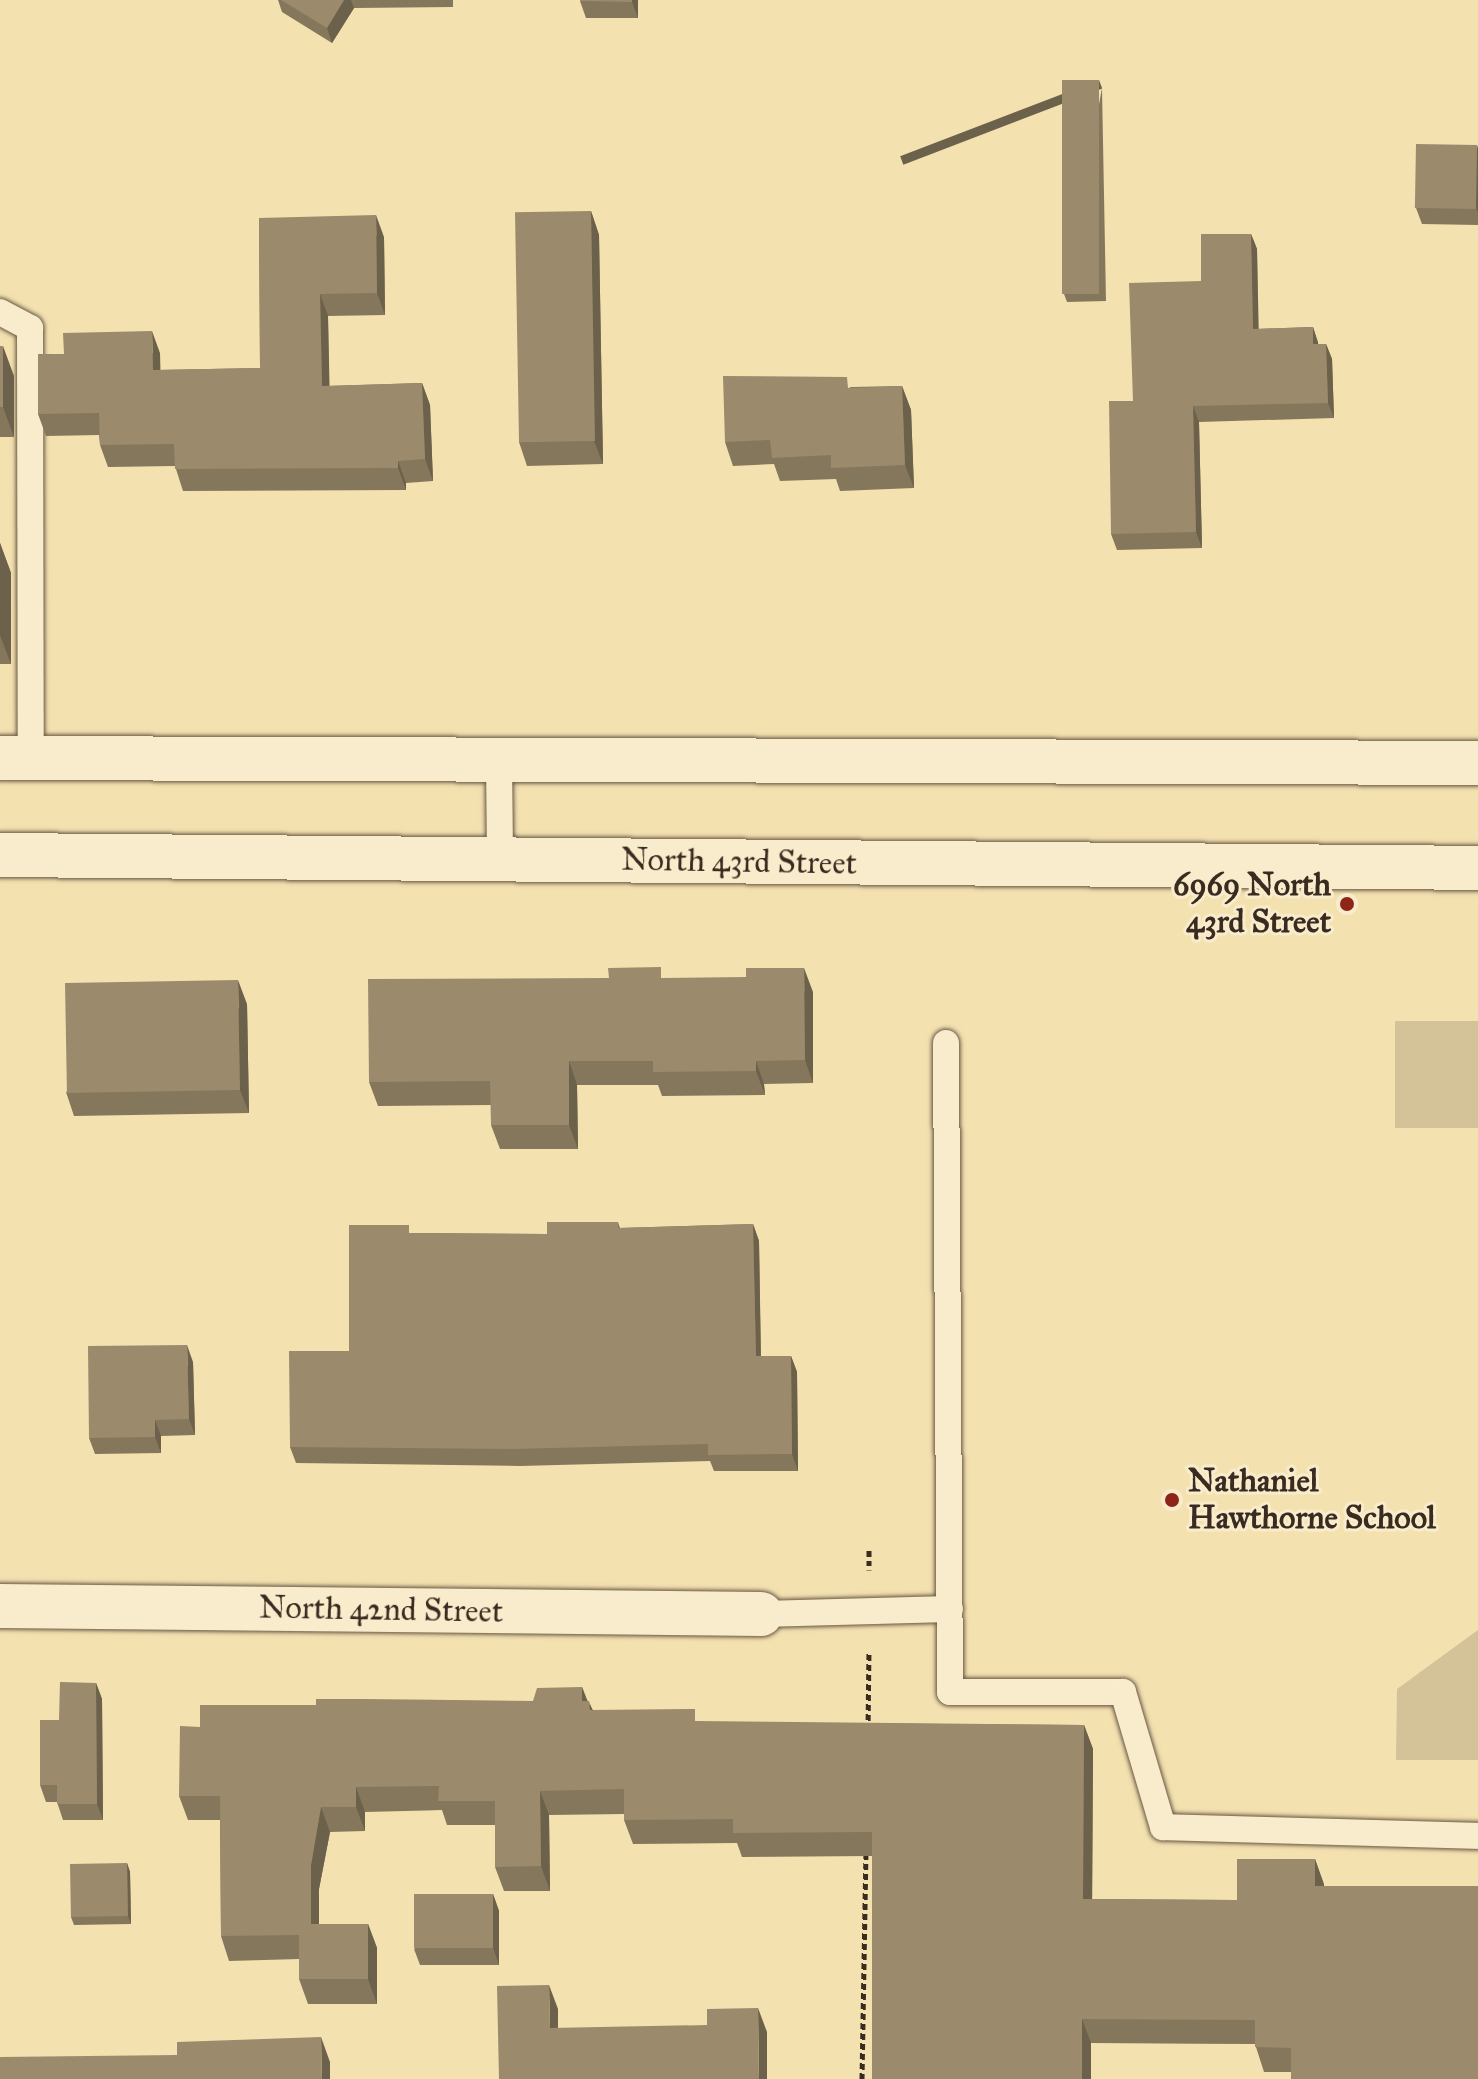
<!DOCTYPE html>
<html>
<head>
<meta charset="utf-8">
<style>
	body { margin:0 }
	#map { position:relative; width:1478px; height:2079px; overflow:hidden; background:#f4e1b0; font-family:"IM FELL Great Primer",serif }
	div>[style] { position:absolute }
	.green>* { inset:0; background:#d4c298; transform-origin:0 0 }
	.path>* { height:5px; margin-top:-2.5px; transform-origin:0; background:repeating-linear-gradient(90deg,#3a2b20 0 6px,transparent 0 10px) }
	.roads { filter:drop-shadow(0 0 2px #685844) drop-shadow(0 0 2px #685844) }
	.service>* { height:26px; margin:-13px; padding:0 13px; transform-origin:13px; border-radius:13px; background:#f8eccc }
	.minor>* { height:44px; margin:-22px; padding:0 22px; transform-origin:22px; border-radius:22px; background:#f8eccc }
	.secondary>* { height:44px; margin:-22px; padding:0 22px; transform-origin:22px; border-radius:22px; background:#f8eccc }
	.wall>* { inset:0; background:#85775c }
	.shaded-wall>* { inset:0; background:#6c614b; transform-origin:0 0 }
	.building>* { inset:0; background:#9b8a6b; transform-origin:0 0 }
	.dots>* { width:22px; height:22px; translate:-50% -50%; box-sizing:border-box; border:4px solid #f8eccc; border-radius:50% }
	span { translate:-50% -50%; white-space:nowrap; text-align:center; line-height:1.15; -webkit-text-stroke:6px #f8eccc; paint-order:stroke }
	.street-label { font-size:32px; color:#3a2b20 }
	.poi-label { font-size:32px; color:#3a2b20; font-weight:700 }
	.right { translate:-100% -50%; text-align:right }
	.left { translate:0 -50%; text-align:left }
</style>
</head>
<body>
<div id="map">
	<div class="green">
		<div style="left:1478px;top:1021px;width:107px;height:83px;rotate:90deg"></div>
		<div style="clip-path:polygon(1478px 1630px,1478px 1760px,1396px 1760px,1397px 1689px)"></div>
	</div>
	<div class="path">
		<div style="left:869px;top:1550px;width:20px;rotate:90deg"></div>
		<div style="left:868px;top:1730px;width:78px;rotate:-89.3deg"></div>
		<div style="left:862px;top:2079px;width:227px;rotate:-89deg"></div>
	</div>
	<div class="roads">
		<div class="service">
			<div style="left:0;top:312px;width:34px;rotate:28deg"></div>
			<div style="left:30px;top:328px;width:430px;rotate:89.9deg"></div>
			<div style="left:499px;top:760px;width:99px;rotate:89.4deg"></div>
			<div style="left:946px;top:1043px;width:649px;rotate:89.65deg"></div>
			<div style="left:950px;top:1692px;width:173px"></div>
			<div style="left:1123px;top:1692px;width:141px;rotate:73.5deg"></div>
			<div style="left:1163px;top:1827px;width:315px;rotate:1.6deg"></div>
			<div style="left:761px;top:1614px;width:189px;rotate:-1.5deg"></div>
		</div>
		<div class="minor">
			<div style="left:0;top:1606px;width:761px;rotate:0.6deg"></div>
		</div>
		<div class="secondary">
			<div style="left:0;top:758px;width:1478px;rotate:0.19deg"></div>
			<div style="left:0;top:855px;width:1478px;rotate:0.5deg"></div>
		</div>
	</div>
	<div class="wall">
		<div style="clip-path:polygon(278px 0,453px 0,453px 7px,354px 8px,332px 43px,282px 12px)"></div>
		<div style="clip-path:polygon(638px 0,638px 18px,586px 18px,580px 1px)"></div>
		<div style="clip-path:polygon(1102px 88px,1106px 301px,1067px 302px,1064px 294px)"></div>
		<div style="clip-path:polygon(1478px 148px,1478px 225px,1422px 224px,1416px 208px)"></div>
		<div style="clip-path:polygon(591px 211px,599px 235px,603px 464px,527px 466px,519px 442px)"></div>
		<div style="clip-path:polygon(259px 218px,384px 237px,385px 315px,328px 316px,329px 386px,422px 383px,430px 405px,433px 481px,406px 483px,406px 490px,183px 491px,175px 466px,108px 467px,100px 445px,99px 435px,46px 436px,38px 414px,64px 354px,160px 353px,160px 370px,260px 368px)"></div>
		<div style="clip-path:polygon(1251px 234px,1257px 249px,1258px 329px,1313px 327px,1318px 344px,1326px 344px,1332px 359px,1334px 418px,1199px 422px,1202px 548px,1117px 550px,1111px 534px,1133px 401px,1201px 281px)"></div>
		<div style="clip-path:polygon(0 346px,14px 376px,14px 437px,0 437px)"></div>
		<div style="clip-path:polygon(902px 386px,911px 410px,914px 488px,840px 491px,836px 479px,780px 481px,774px 464px,733px 466px,725px 442px,851px 387px)"></div>
		<div style="clip-path:polygon(0 543px,11px 573px,11px 664px,0 664px)"></div>
		<div style="clip-path:polygon(665px 978px,813px 992px,813px 1083px,764px 1084px,765px 1095px,662px 1096px,658px 1085px,577px 1085px,578px 1149px,500px 1149px,491px 1125px,491px 1105px,378px 1106px,369px 1082px)"></div>
		<div style="clip-path:polygon(247px 1004px,249px 1113px,74px 1116px,66px 1092px)"></div>
		<div style="clip-path:polygon(618px 1222px,620px 1228px,753px 1224px,759px 1241px,761px 1356px,791px 1356px,797px 1372px,798px 1471px,714px 1471px,710px 1461px,520px 1466px,296px 1463px,290px 1447px,349px 1351px,412px 1233px,547px 1234px)"></div>
		<div style="clip-path:polygon(193px 1362px,195px 1435px,161px 1436px,161px 1453px,95px 1454px,89px 1438px)"></div>
		<div style="clip-path:polygon(96px 1683px,102px 1699px,103px 1820px,63px 1820px,57px 1802px,46px 1802px,40px 1785px,59px 1720px)"></div>
		<div style="clip-path:polygon(582px 1687px,587px 1701px,593px 1710px,699px 1722px,1084px 1725px,1093px 1749px,1092px 1899px,1237px 1900px,1315px 1859px,1324px 1886px,1291px 2072px,1264px 2072px,1255px 2044px,1091px 2043px,1091px 2079px,872px 2079px,872px 1856px,742px 1857px,737px 1843px,633px 1844px,624px 1820px,624px 1814px,549px 1815px,550px 1891px,504px 1891px,495px 1867px,495px 1825px,447px 1825px,442px 1810px,365px 1812px,365px 1831px,330px 1832px,319px 1889px,319px 1924px,368px 1924px,377px 1948px,377px 2004px,308px 2004px,299px 1979px,299px 1959px,229px 1961px,221px 1936px,220px 1820px,188px 1820px,179px 1796px,200px 1727px,316px 1705px,533px 1701px)"></div>
		<div style="clip-path:polygon(127px 1863px,130px 1872px,131px 1924px,74px 1925px,71px 1917px)"></div>
		<div style="clip-path:polygon(493px 1894px,499px 1911px,499px 1965px,420px 1965px,414px 1949px)"></div>
	</div>
	<div class="shaded-wall">
		<div style="clip-path:polygon(344px 0,351px 0,354px 8px,332px 43px,327px 28px)"></div>
		<div style="clip-path:polygon(632px 0,638px 0,638px 18px,632px 2px)"></div>
		<div style="left:1099px;top:80px;width:9px;height:213px;rotate:69deg"></div>
		<div style="clip-path:polygon(1477px 145px,1478px 148px,1478px 213px,1476px 208px)"></div>
		<div style="clip-path:polygon(591px 211px,599px 235px,603px 464px,594px 441px)"></div>
		<div style="clip-path:polygon(376px 215px,384px 237px,385px 315px,377px 293px)"></div>
		<div style="clip-path:polygon(1251px 234px,1257px 249px,1259px 345px,1253px 329px)"></div>
		<div style="clip-path:polygon(320px 294px,328px 316px,330px 408px,322px 386px)"></div>
		<div style="clip-path:polygon(1313px 327px,1318px 342px,1319px 359px,1313px 344px)"></div>
		<div style="clip-path:polygon(152px 331px,160px 353px,161px 392px,153px 370px)"></div>
		<div style="clip-path:polygon(1326px 344px,1332px 359px,1334px 418px,1328px 403px)"></div>
		<div style="clip-path:polygon(3px 346px,14px 376px,14px 437px,3px 407px)"></div>
		<div style="clip-path:polygon(422px 383px,430px 405px,433px 481px,425px 459px)"></div>
		<div style="clip-path:polygon(902px 386px,911px 410px,914px 488px,905px 465px)"></div>
		<div style="clip-path:polygon(1193px 406px,1199px 422px,1202px 548px,1196px 532px)"></div>
		<div style="clip-path:polygon(398px 461px,406px 483px,406px 490px,398px 468px)"></div>
		<div style="clip-path:polygon(0 543px,11px 573px,11px 664px,0 635px)"></div>
		<div style="clip-path:polygon(804px 968px,813px 992px,813px 1083px,805px 1060px)"></div>
		<div style="clip-path:polygon(238px 980px,247px 1004px,249px 1113px,240px 1090px)"></div>
		<div style="clip-path:polygon(569px 1061px,577px 1085px,578px 1149px,569px 1125px)"></div>
		<div style="clip-path:polygon(756px 1061px,764px 1084px,765px 1095px,756px 1071px)"></div>
		<div style="clip-path:polygon(753px 1224px,759px 1241px,761px 1373px,756px 1356px)"></div>
		<div style="clip-path:polygon(187px 1345px,193px 1362px,195px 1435px,189px 1419px)"></div>
		<div style="clip-path:polygon(791px 1356px,797px 1372px,798px 1471px,792px 1454px)"></div>
		<div style="clip-path:polygon(155px 1420px,161px 1436px,161px 1453px,155px 1437px)"></div>
		<div style="clip-path:polygon(96px 1683px,102px 1699px,103px 1820px,97px 1804px)"></div>
		<div style="clip-path:polygon(582px 1687px,590px 1707px,589px 1701px,598px 1725px,582px 1701px)"></div>
		<div style="clip-path:polygon(1084px 1725px,1093px 1749px,1092px 1924px,1083px 1899px)"></div>
		<div style="clip-path:polygon(356px 1787px,365px 1812px,365px 1831px,356px 1807px)"></div>
		<div style="clip-path:polygon(540px 1791px,549px 1815px,550px 1891px,541px 1866px)"></div>
		<div style="clip-path:polygon(321px 1807px,330px 1832px,319px 1889px,319px 1948px,311px 1924px,311px 1865px)"></div>
		<div style="clip-path:polygon(1315px 1859px,1324px 1884px,1324px 1911px,1315px 1886px)"></div>
		<div style="clip-path:polygon(127px 1863px,130px 1872px,131px 1924px,128px 1916px)"></div>
		<div style="clip-path:polygon(493px 1894px,499px 1911px,499px 1965px,493px 1948px)"></div>
		<div style="clip-path:polygon(368px 1924px,377px 1948px,377px 2004px,368px 1979px)"></div>
		<div style="clip-path:polygon(549px 1985px,558px 2009px,558px 2052px,550px 2028px)"></div>
		<div style="clip-path:polygon(758px 2008px,767px 2032px,767px 2079px,759px 2079px)"></div>
		<div style="clip-path:polygon(1082px 2019px,1091px 2043px,1091px 2079px,1082px 2079px)"></div>
		<div style="clip-path:polygon(321px 2037px,330px 2062px,330px 2079px,322px 2079px)"></div>
	</div>
	<div class="building">
		<div style="clip-path:polygon(281px 0,344px 0,327px 28px)"></div>
		<div style="clip-path:polygon(580px 0,632px 0,632px 2px,580px 1px)"></div>
		<div style="left:1062px;top:80px;width:37px;height:214px"></div>
		<div style="left:1416px;top:144px;width:61px;height:64px;rotate:1deg"></div>
		<div style="left:591px;top:211px;width:230px;height:76px;rotate:89deg"></div>
		<div style="clip-path:polygon(376px 215px,377px 293px,320px 294px,322px 386px,422px 383px,425px 459px,398px 461px,398px 468px,175px 469px,174px 444px,100px 445px,99px 413px,38px 414px,38px 354px,64px 354px,63px 333px,152px 331px,153px 370px,260px 368px,259px 218px)"></div>
		<div style="clip-path:polygon(1201px 234px,1251px 234px,1253px 329px,1313px 327px,1313px 344px,1326px 344px,1328px 403px,1193px 406px,1196px 532px,1111px 534px,1109px 401px,1133px 401px,1129px 283px,1201px 281px)"></div>
		<div style="left:0;top:346px;width:3px;height:61px"></div>
		<div style="clip-path:polygon(723px 376px,847px 377px,848px 388px,902px 386px,905px 465px,831px 468px,831px 455px,772px 458px,770px 440px,725px 442px)"></div>
		<div style="clip-path:polygon(661px 967px,661px 978px,746px 977px,746px 968px,804px 968px,805px 1060px,756px 1061px,756px 1071px,653px 1072px,653px 1061px,569px 1061px,569px 1125px,491px 1125px,490px 1081px,369px 1082px,368px 979px,609px 978px,608px 968px)"></div>
		<div style="left:238px;top:980px;width:110px;height:173px;rotate:89deg"></div>
		<div style="clip-path:polygon(547px 1222px,618px 1222px,618px 1228px,753px 1224px,756px 1356px,791px 1356px,792px 1454px,708px 1455px,708px 1444px,514px 1449px,290px 1447px,289px 1351px,349px 1351px,349px 1225px,409px 1225px,409px 1233px,547px 1234px)"></div>
		<div style="clip-path:polygon(187px 1345px,189px 1419px,155px 1420px,155px 1437px,89px 1438px,88px 1346px)"></div>
		<div style="clip-path:polygon(60px 1682px,96px 1683px,97px 1804px,57px 1804px,57px 1785px,40px 1785px,40px 1720px,59px 1720px)"></div>
		<div style="clip-path:polygon(582px 1687px,582px 1701px,589px 1701px,590px 1710px,695px 1709px,695px 1721px,1084px 1725px,1083px 1899px,1237px 1900px,1237px 1859px,1315px 1859px,1315px 1886px,1478px 1886px,1478px 2079px,1291px 2079px,1291px 2048px,1255px 2047px,1255px 2020px,1082px 2019px,1082px 2079px,872px 2079px,872px 1832px,733px 1833px,733px 1819px,624px 1820px,624px 1789px,540px 1791px,541px 1866px,495px 1867px,495px 1801px,438px 1801px,439px 1786px,356px 1787px,356px 1807px,321px 1807px,311px 1865px,311px 1924px,368px 1924px,368px 1979px,299px 1979px,299px 1935px,221px 1936px,220px 1796px,179px 1796px,180px 1726px,200px 1727px,200px 1705px,316px 1705px,316px 1699px,363px 1699px,533px 1701px,537px 1688px)"></div>
		<div style="left:127px;top:1863px;width:53px;height:57px;rotate:89deg"></div>
		<div style="left:493px;top:1894px;width:54px;height:79px;rotate:90deg"></div>
		<div style="clip-path:polygon(549px 1985px,550px 2028px,707px 2025px,707px 2009px,758px 2008px,759px 2079px,499px 2079px,497px 1986px)"></div>
		<div style="clip-path:polygon(321px 2037px,322px 2079px,0 2079px,0 2057px,177px 2055px,177px 2042px)"></div>
	</div>
	<div class="dots">
		<div style="left:1347px;top:904px;background:#8f2418"></div>
		<div style="left:1172px;top:1500px;background:#8f2418"></div>
	</div>
	<div class="street-label">
		<span style="left:739px;top:862px;rotate:1deg">North 43rd Street</span>
		<span style="left:381px;top:1610px;rotate:1deg">North 42nd Street</span>
	</div>
	<div class="poi-label">
		<span class="right" style="left:1331px;top:904px">6969 North<br>43rd Street</span>
		<span class="left" style="left:1188px;top:1500px">Nathaniel<br>Hawthorne School</span>
	</div>
</div>
</body>
</html>
